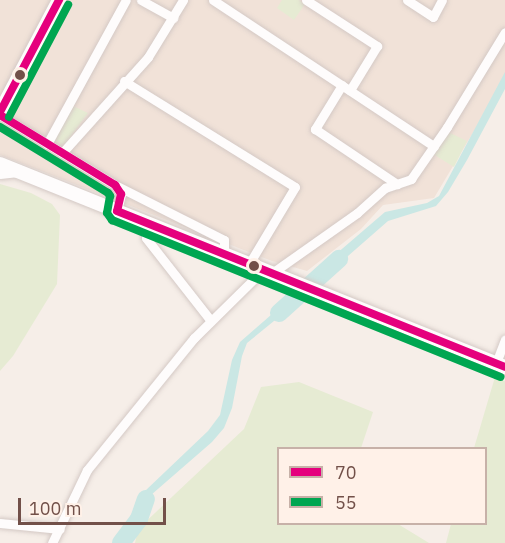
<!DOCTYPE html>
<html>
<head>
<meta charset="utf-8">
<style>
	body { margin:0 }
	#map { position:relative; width:505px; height:543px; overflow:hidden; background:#f6eee8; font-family:"IBM Plex Sans",sans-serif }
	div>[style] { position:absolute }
	.residential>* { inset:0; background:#f1e2d8 }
	.green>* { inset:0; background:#e6ebd3 }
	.water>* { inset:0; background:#cae7e4 }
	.river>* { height:18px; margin:-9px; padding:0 9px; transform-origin:9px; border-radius:9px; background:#cae7e4 }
	.roads { filter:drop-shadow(0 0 2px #d4c9c5) drop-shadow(0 0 2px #d4c9c5) }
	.street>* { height:9px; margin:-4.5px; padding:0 4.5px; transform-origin:4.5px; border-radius:4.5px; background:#fefcfc }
	.secondary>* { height:14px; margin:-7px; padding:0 7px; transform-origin:7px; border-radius:7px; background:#fefcfc }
	.bus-1>* { height:8px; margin:-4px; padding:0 4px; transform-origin:4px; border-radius:4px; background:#e5007d }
	.bus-2>* { height:8px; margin:-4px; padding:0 4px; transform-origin:4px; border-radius:4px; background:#00a651 }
	.dots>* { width:16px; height:16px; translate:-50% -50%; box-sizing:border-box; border:3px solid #fff1e8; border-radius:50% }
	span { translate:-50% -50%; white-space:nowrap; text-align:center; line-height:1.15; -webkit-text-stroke:5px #fff1e8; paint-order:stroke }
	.legend { position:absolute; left:277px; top:447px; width:210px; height:78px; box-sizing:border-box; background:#fff1e8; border:2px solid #c7b1a8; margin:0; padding:8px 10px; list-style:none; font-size:18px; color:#725049 }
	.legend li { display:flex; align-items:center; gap:12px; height:30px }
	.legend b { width:30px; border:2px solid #c7b1a8 }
	.scale { position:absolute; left:18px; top:498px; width:148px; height:27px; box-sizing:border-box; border:3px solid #725049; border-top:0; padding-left:8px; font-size:18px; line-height:21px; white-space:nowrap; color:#725049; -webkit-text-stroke:4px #fff1e8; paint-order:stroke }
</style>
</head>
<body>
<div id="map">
	<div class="residential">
		<div style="clip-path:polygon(0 0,505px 0,505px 79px,434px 198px,383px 205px,361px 229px,307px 271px,272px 261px,0 155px)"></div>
	</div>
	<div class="green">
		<div style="clip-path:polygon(282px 0,299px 0,305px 4px,294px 20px,277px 8px)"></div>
		<div style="clip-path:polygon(73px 106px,88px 113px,66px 143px,60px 145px,55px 137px)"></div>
		<div style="clip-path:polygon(448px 132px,467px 141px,454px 167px,433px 154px)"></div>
		<div style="clip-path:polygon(0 184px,31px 193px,52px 204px,60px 215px,57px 284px,13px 356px,0 371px)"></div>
		<div style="clip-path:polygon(495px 377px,505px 381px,505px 543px,446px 543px,451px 524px,486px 524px,486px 448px,474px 448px)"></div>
		<div style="clip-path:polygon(299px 382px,373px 412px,361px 448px,278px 448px,278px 524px,398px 524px,429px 543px,135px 543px,138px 529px,244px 429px,261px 387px)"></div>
	</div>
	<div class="water">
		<div style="clip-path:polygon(505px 72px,505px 89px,467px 160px,448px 192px,436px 206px,388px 221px,324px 277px,314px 273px,385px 212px,427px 203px,439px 196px)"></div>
		<div style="clip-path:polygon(294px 295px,301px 299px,247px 343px,242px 356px,232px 408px,224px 428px,212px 442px,151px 495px,140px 522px,133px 518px,145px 491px,208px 431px,220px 415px,232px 360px,240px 342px)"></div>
	</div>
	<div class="river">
		<div style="left:279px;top:313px;width:81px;rotate:-42deg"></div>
		<div style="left:121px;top:543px;width:30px;rotate:-53deg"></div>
		<div style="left:139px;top:519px;width:21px;rotate:-71deg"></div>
	</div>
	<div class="roads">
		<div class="street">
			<div style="left:141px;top:0;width:37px;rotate:29deg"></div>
			<div style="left:213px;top:0;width:265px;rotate:33.5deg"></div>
			<div style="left:306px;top:0;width:85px;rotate:32.9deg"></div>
			<div style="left:377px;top:46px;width:52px;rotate:121.5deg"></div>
			<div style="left:407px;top:0;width:31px;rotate:33deg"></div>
			<div style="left:433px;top:17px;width:19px;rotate:-62deg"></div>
			<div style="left:124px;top:81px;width:201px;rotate:31.8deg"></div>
			<div style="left:295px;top:187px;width:90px;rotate:120.9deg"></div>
			<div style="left:342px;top:85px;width:52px;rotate:121.5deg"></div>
			<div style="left:315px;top:129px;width:99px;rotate:33.9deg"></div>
			<div style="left:0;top:115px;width:135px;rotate:31.3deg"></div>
			<div style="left:115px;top:185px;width:11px;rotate:56deg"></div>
			<div style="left:121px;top:194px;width:17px;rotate:103deg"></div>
			<div style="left:47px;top:144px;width:164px;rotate:-61.3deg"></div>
			<div style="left:62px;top:153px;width:129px;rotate:-48.1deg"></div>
			<div style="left:148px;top:57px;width:67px;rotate:-58.4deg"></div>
			<div style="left:0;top:174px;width:18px;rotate:-6deg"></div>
			<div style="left:117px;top:186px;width:120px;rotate:26.8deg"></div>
			<div style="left:224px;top:240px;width:14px;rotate:90deg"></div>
			<div style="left:149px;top:224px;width:14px;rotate:102deg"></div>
			<div style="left:146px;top:238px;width:105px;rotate:51.9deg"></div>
			<div style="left:272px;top:273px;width:104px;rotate:-35.2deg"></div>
			<div style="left:357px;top:213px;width:38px;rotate:-42deg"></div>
			<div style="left:385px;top:188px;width:28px;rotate:-19deg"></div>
			<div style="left:411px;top:179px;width:63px;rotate:-55.3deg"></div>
			<div style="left:447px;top:127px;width:111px;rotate:-58.6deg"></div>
			<div style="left:496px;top:363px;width:25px;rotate:-69deg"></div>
			<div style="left:0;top:523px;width:60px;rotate:5.7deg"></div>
			<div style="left:52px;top:543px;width:81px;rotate:-64.4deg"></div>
			<div style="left:87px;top:470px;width:170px;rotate:-51deg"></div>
			<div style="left:194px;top:338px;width:97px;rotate:-44.6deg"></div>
		</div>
		<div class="secondary">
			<div style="left:0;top:112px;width:127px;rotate:-62.2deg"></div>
			<div style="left:0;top:164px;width:544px;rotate:21.9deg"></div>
		</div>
	</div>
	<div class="bus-1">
		<div style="left:0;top:112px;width:127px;rotate:-62.2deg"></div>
		<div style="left:0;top:115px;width:135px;rotate:31.3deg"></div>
		<div style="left:115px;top:185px;width:11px;rotate:56deg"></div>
		<div style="left:121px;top:194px;width:17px;rotate:103deg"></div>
		<div style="left:117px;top:211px;width:418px;rotate:21.9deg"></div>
	</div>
	<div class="bus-2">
		<div style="left:9px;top:117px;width:127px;rotate:-62.2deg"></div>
		<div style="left:0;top:127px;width:127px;rotate:31.4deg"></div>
		<div style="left:108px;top:193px;width:4px;rotate:56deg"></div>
		<div style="left:110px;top:196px;width:17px;rotate:100deg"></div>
		<div style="left:107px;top:213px;width:9px;rotate:54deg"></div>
		<div style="left:112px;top:220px;width:419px;rotate:22deg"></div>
	</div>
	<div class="dots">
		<div style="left:20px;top:75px;background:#725049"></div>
		<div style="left:254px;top:266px;background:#725049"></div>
	</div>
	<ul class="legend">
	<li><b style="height:8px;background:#e5007d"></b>70</li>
	<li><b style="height:8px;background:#00a651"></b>55</li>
	</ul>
	<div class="scale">100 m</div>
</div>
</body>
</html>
